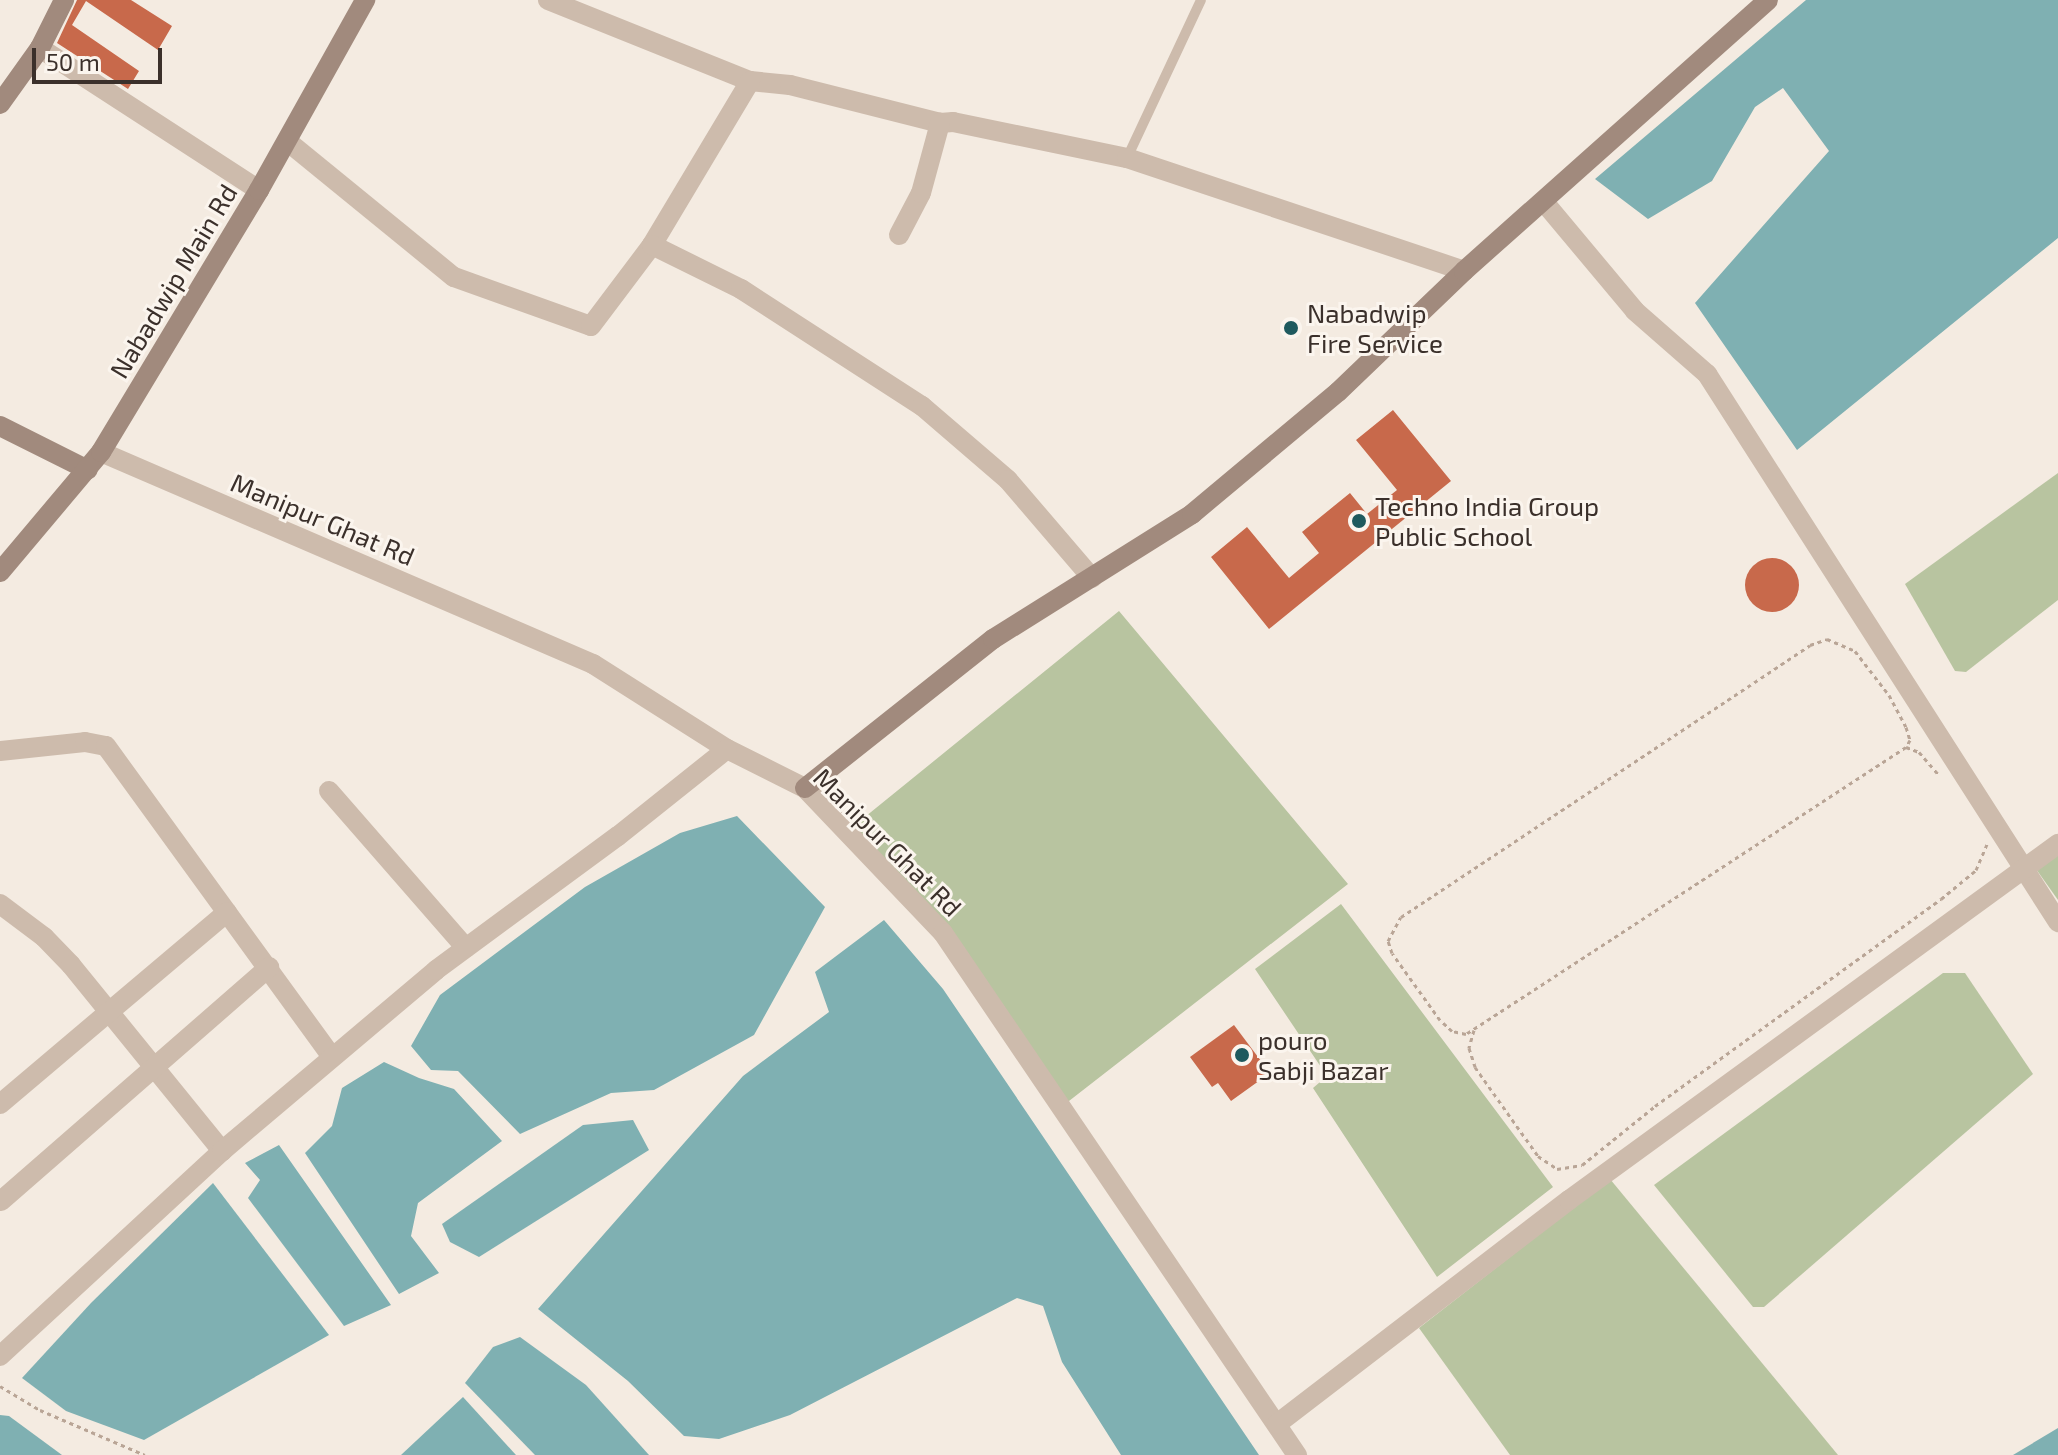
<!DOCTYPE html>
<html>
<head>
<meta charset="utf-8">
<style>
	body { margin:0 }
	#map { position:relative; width:2058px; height:1455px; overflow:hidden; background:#f4ebe1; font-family:"Exo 2",sans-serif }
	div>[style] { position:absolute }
	.green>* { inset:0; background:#b8c4a0 }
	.water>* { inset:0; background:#7fb0b2 }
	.building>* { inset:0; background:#c8694b }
	.round { border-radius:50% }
	.path>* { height:3px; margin-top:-1.5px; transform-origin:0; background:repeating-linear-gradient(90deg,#b9a596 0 4px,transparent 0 8px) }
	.lane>* { height:10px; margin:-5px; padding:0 5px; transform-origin:5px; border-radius:5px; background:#cdbbac }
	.street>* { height:20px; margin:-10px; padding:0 10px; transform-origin:10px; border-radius:10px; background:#cdbbac }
	.secondary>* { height:20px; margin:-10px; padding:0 10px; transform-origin:10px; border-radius:10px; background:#a18a7d }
	.dots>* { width:22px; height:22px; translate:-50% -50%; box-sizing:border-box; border:4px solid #fbf5ee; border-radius:50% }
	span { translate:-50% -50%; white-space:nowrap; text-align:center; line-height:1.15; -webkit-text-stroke:6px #fbf5ee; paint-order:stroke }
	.street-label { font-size:26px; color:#3b302b }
	.poi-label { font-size:26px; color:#3b302b }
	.left { translate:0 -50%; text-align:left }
	.scale { position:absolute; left:32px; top:48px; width:130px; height:36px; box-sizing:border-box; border:4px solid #3b302b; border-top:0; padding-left:10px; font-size:24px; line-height:28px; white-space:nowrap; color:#3b302b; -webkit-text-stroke:6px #fbf5ee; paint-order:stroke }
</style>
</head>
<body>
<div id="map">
	<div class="green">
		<div style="clip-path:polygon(2058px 473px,2058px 600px,1966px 672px,1955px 671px,1905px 584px)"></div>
		<div style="clip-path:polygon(1119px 611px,1348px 884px,1060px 1108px,943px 933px,879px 867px,855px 825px)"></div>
		<div style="clip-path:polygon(2058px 854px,2058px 900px,2036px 869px)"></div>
		<div style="clip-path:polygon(1341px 904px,1553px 1187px,1437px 1277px,1313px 1088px,1327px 1076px,1255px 969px)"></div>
		<div style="clip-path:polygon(1943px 973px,1965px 973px,2033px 1074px,1764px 1307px,1753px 1307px,1654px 1185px)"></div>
		<div style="clip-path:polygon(1610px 1179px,1838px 1455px,1510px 1455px,1419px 1328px)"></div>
	</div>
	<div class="water">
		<div style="clip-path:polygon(1806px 0,2058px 0,2058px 238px,1797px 450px,1695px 303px,1829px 151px,1783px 88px,1755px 107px,1712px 181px,1648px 219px,1595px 179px)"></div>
		<div style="clip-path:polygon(737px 816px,825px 907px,754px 1035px,654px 1090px,611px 1093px,520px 1134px,458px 1071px,431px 1070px,411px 1046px,440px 995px,585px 887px,680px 833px)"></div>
		<div style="clip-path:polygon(884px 920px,943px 989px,1259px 1455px,1121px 1455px,1062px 1362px,1043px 1306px,1017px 1298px,790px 1415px,719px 1439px,684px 1436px,628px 1381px,538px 1309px,743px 1076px,829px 1012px,815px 972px)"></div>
		<div style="clip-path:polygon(384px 1062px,419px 1078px,454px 1089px,502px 1141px,418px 1203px,411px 1236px,439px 1273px,399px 1294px,305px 1153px,332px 1126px,342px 1088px)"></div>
		<div style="clip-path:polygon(633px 1120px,649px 1150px,479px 1257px,450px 1242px,442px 1224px,583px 1125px)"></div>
		<div style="clip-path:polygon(279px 1145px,391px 1305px,344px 1326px,248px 1198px,260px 1180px,245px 1163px)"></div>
		<div style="clip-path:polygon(213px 1183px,329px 1335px,144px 1440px,66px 1411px,22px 1378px,91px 1303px)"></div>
		<div style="clip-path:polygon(520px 1337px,586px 1385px,649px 1455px,535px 1455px,465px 1383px,493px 1347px)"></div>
		<div style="clip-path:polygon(463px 1397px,516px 1455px,401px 1455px)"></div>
		<div style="clip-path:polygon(0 1415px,9px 1416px,62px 1455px,0 1455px)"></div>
		<div style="clip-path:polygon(2058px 1428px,2058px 1455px,2013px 1455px)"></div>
	</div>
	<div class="building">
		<div style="clip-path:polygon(77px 0,131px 0,172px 26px,158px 50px,86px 1px,72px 25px,139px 71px,128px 89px,57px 43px)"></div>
		<div style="clip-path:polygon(1393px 410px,1451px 481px,1269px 629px,1211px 557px,1247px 527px,1289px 578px,1319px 553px,1302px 532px,1350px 493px,1367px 514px,1397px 490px,1356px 440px)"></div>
		<div class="round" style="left:1745px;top:558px;width:54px;height:54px"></div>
		<div style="clip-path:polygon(1234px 1025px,1270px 1073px,1231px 1101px,1218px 1083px,1212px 1087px,1190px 1057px)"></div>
	</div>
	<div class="path">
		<div style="left:1827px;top:639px;width:30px;rotate:23deg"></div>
		<div style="left:1855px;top:651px;width:56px;rotate:52.3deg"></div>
		<div style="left:1889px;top:695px;width:36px;rotate:62deg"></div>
		<div style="left:1906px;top:727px;width:14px;rotate:73deg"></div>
		<div style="left:1910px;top:740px;width:8px;rotate:120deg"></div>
		<div style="left:1906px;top:747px;width:525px;rotate:146.88deg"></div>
		<div style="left:1466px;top:1034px;width:14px;rotate:-168deg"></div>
		<div style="left:1452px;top:1031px;width:16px;rotate:-137deg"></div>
		<div style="left:1440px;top:1020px;width:82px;rotate:-125.6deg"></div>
		<div style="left:1392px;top:953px;width:13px;rotate:-108deg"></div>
		<div style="left:1388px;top:941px;width:27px;rotate:-62deg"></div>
		<div style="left:1401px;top:917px;width:491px;rotate:-33.6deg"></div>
		<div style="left:1810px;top:645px;width:18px;rotate:-19deg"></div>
		<div style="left:1906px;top:747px;width:14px;rotate:21deg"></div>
		<div style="left:1919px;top:752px;width:30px;rotate:49deg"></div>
		<div style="left:1474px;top:1030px;width:19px;rotate:106deg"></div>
		<div style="left:1469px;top:1048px;width:20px;rotate:72deg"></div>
		<div style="left:1475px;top:1067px;width:109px;rotate:54.7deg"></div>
		<div style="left:1538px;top:1156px;width:23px;rotate:34deg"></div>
		<div style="left:1557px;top:1169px;width:25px;rotate:-9deg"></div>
		<div style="left:1582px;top:1165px;width:94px;rotate:-38.9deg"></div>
		<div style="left:1655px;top:1106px;width:353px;rotate:-35.9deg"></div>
		<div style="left:1941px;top:899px;width:45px;rotate:-39.6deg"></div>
		<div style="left:1976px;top:870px;width:28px;rotate:-67deg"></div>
		<div style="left:0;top:1386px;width:47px;rotate:31deg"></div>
		<div style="left:40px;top:1410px;width:114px;rotate:23.2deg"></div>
	</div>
	<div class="lane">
		<div style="left:1127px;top:158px;width:174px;rotate:-64.9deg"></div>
	</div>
	<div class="street">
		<div style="left:548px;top:0;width:218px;rotate:21.9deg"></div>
		<div style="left:750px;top:81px;width:40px;rotate:5.7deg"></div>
		<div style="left:790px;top:85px;width:155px;rotate:14.2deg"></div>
		<div style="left:940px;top:123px;width:13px;rotate:-4deg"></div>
		<div style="left:953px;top:122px;width:178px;rotate:11.7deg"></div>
		<div style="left:1127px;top:158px;width:355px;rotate:18.5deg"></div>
		<div style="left:40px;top:48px;width:261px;rotate:33deg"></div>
		<div style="left:287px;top:141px;width:215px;rotate:39.2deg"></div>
		<div style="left:454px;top:277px;width:145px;rotate:19.7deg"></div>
		<div style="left:591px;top:326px;width:101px;rotate:-53deg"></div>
		<div style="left:652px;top:245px;width:191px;rotate:-59.1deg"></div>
		<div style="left:1544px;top:202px;width:142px;rotate:50.1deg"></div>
		<div style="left:1635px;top:311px;width:96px;rotate:41.2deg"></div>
		<div style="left:1707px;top:374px;width:651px;rotate:57.36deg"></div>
		<div style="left:899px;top:235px;width:47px;rotate:-62.4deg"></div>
		<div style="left:921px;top:193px;width:73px;rotate:-74.8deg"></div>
		<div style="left:652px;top:245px;width:99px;rotate:26.3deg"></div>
		<div style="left:741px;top:289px;width:216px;rotate:32.9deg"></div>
		<div style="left:922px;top:406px;width:113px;rotate:40.7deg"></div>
		<div style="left:1008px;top:480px;width:129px;rotate:49.4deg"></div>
		<div style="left:101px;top:452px;width:536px;rotate:23.31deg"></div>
		<div style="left:593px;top:664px;width:159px;rotate:32.4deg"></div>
		<div style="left:727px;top:749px;width:87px;rotate:26.6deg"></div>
		<div style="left:805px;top:788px;width:200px;rotate:46.4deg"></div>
		<div style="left:943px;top:933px;width:631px;rotate:55.86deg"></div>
		<div style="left:0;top:751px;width:85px;rotate:-6deg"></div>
		<div style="left:85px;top:742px;width:21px;rotate:11deg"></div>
		<div style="left:106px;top:746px;width:384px;rotate:54deg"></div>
		<div style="left:329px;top:791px;width:208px;rotate:48.9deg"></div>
		<div style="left:0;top:904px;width:55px;rotate:36.9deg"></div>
		<div style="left:44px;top:937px;width:39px;rotate:46deg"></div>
		<div style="left:71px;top:965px;width:240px;rotate:50.9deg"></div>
		<div style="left:0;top:1104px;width:297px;rotate:-40.2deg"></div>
		<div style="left:1px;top:1201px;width:356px;rotate:-41.1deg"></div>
		<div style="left:0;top:1356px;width:302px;rotate:-42.7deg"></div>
		<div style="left:222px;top:1151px;width:280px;rotate:-40.2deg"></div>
		<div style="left:436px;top:970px;width:226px;rotate:-36.4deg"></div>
		<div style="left:618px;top:836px;width:139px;rotate:-38.6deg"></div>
		<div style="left:1277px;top:1424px;width:368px;rotate:-37.5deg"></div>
		<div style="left:1569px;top:1200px;width:605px;rotate:-36.06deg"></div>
	</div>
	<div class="secondary">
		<div style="left:0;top:104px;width:69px;rotate:-54.5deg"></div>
		<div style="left:40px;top:48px;width:54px;rotate:-63.4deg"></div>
		<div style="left:0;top:426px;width:98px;rotate:26.6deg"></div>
		<div style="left:0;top:572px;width:157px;rotate:-49.9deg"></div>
		<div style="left:101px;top:452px;width:306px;rotate:-58.9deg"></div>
		<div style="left:259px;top:190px;width:218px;rotate:-60.8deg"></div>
		<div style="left:805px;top:788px;width:240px;rotate:-38.4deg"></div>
		<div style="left:993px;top:639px;width:235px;rotate:-32.1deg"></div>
		<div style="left:1192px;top:514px;width:190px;rotate:-39.9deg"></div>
		<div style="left:1338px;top:392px;width:175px;rotate:-43.8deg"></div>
		<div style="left:1464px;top:271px;width:407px;rotate:-41.7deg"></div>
	</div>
	<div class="dots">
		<div style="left:1291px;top:328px;background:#1f5a5e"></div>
		<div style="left:1359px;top:521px;background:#1f5a5e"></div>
		<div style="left:1242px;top:1055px;background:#1f5a5e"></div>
	</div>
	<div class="street-label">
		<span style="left:173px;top:281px;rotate:-59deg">Nabadwip Main Rd</span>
		<span style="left:323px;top:519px;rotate:23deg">Manipur Ghat Rd</span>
		<span style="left:888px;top:842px;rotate:45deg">Manipur Ghat Rd</span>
	</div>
	<div class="poi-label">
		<span class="left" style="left:1307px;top:328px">Nabadwip<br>Fire Service</span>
		<span class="left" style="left:1375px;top:521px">Techno India Group<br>Public School</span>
		<span class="left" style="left:1258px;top:1055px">pouro<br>Sabji Bazar</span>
	</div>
	<div class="scale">50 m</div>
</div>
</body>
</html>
